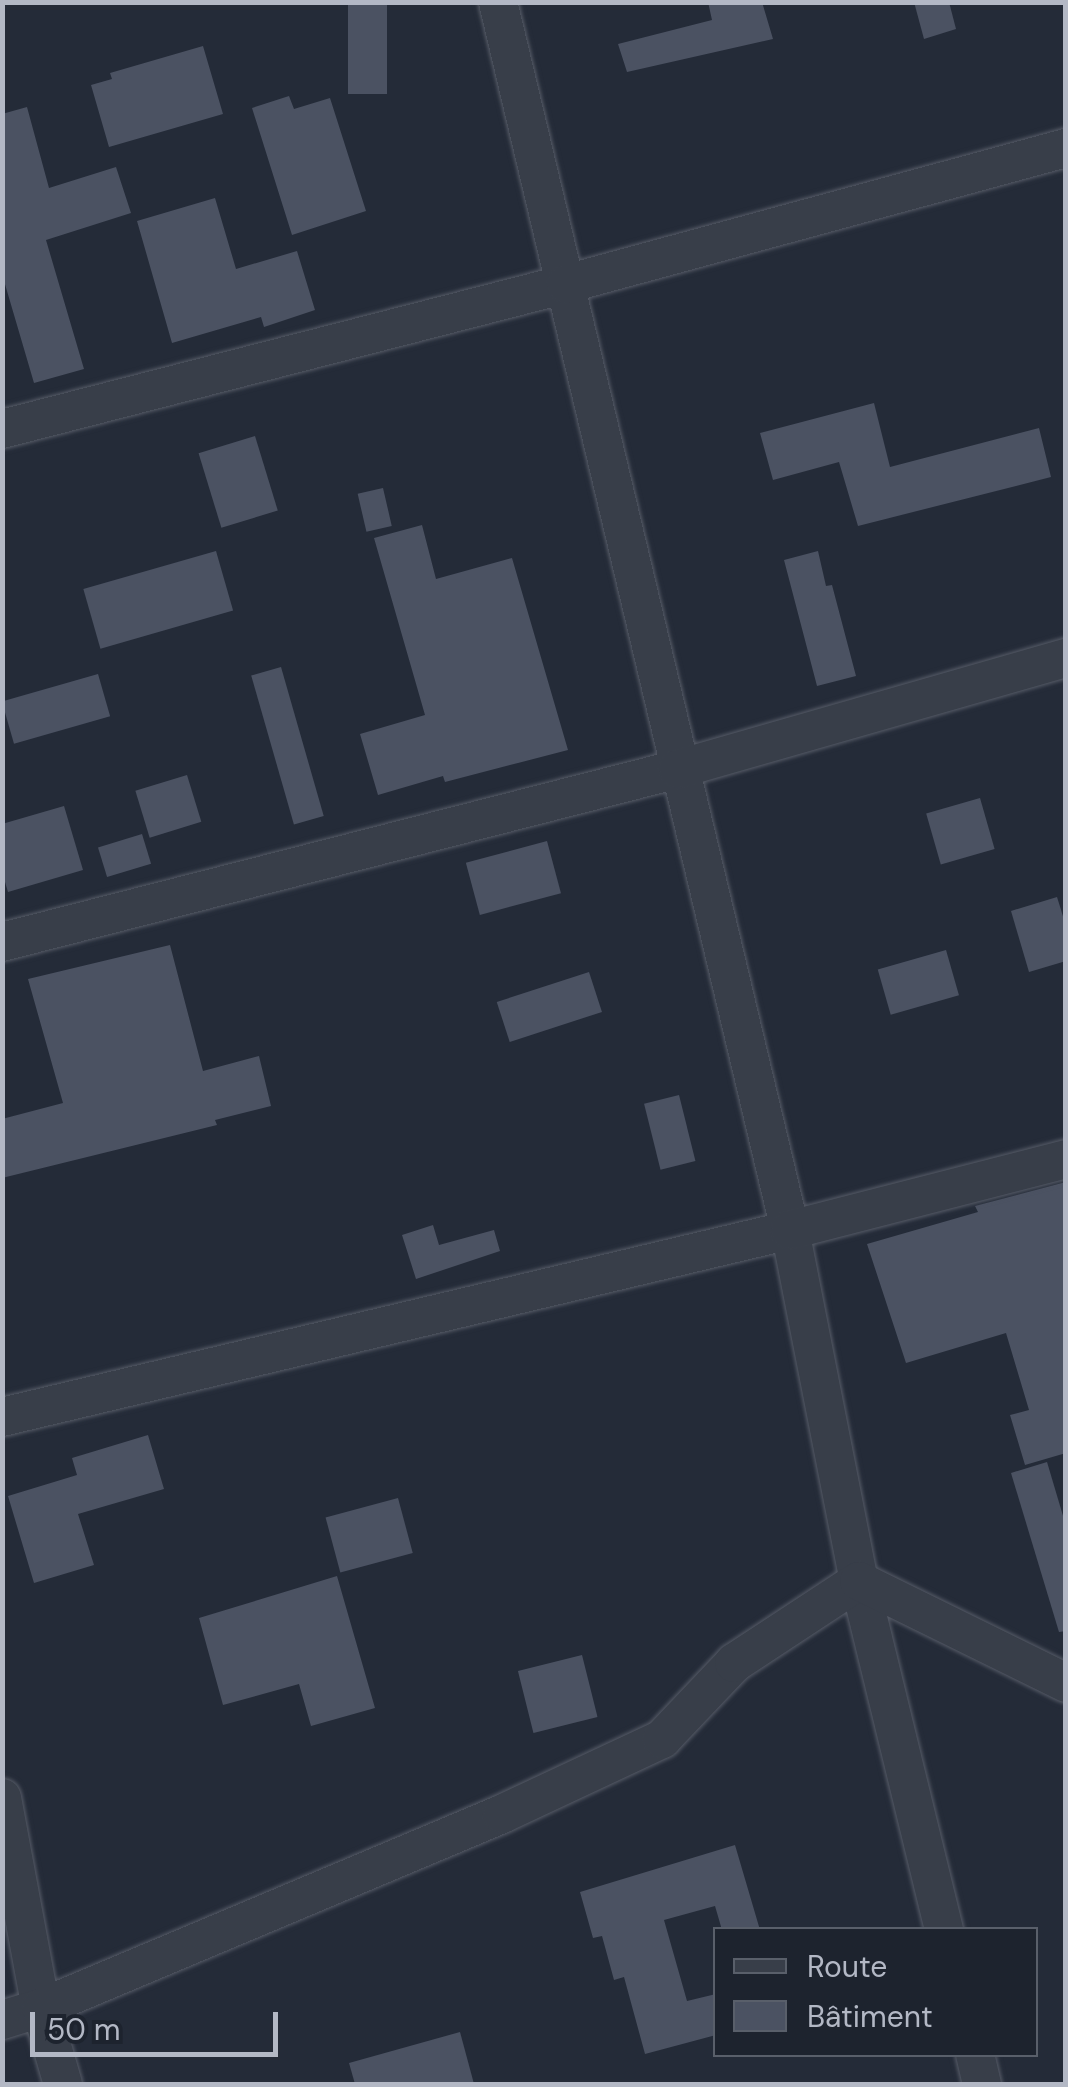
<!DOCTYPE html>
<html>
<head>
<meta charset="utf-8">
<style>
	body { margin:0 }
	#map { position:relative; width:1068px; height:2087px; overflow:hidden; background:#242b38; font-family:"DM Sans",sans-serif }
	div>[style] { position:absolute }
	.building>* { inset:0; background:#4b5262; transform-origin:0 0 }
	.roads { filter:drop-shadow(0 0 2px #565b67) drop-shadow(0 0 2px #565b67) }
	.minor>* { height:38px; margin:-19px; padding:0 19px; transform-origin:19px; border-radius:19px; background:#383e49 }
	span { translate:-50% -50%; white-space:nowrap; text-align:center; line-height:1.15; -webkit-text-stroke:8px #1d232e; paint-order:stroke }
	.frame { position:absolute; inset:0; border:5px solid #b3b8c5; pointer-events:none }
	.legend { position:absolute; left:713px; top:1927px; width:325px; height:130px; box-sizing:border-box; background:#1d232e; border:2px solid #595f6a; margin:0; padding:12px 18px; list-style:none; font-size:30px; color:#b3b8c5 }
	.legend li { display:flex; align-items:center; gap:20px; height:50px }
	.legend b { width:50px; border:2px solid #595f6a }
	.scale { position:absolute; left:30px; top:2012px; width:248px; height:45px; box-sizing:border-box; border:5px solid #b3b8c5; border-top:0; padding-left:12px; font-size:30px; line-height:35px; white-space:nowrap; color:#b3b8c5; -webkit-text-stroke:8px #1d232e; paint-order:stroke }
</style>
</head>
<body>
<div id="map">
	<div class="building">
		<div style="left:348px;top:2px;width:39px;height:92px"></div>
		<div style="clip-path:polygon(708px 2px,762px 2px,773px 39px,627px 72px,618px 44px,712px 20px)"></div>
		<div style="clip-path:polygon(914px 2px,949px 2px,956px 29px,924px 39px)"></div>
		<div style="clip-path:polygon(203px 46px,223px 114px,109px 147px,91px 85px,112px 79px,110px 73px)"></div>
		<div style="clip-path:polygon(289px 96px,294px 109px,330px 98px,366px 211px,292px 235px,252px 108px)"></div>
		<div style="clip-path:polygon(27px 107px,49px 188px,116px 167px,131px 213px,46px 240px,84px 369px,34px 383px,2px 274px,2px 114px)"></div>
		<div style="clip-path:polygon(215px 198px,236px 269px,297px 251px,315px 310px,264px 327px,261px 317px,172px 343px,137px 221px)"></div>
		<div style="clip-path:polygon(874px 403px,890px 467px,1039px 428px,1051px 477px,858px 526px,839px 462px,773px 480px,760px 433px)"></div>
		<div style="left:255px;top:436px;width:78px;height:59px;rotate:73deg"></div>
		<div style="left:383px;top:488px;width:39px;height:26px;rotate:77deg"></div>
		<div style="clip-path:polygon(422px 525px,436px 579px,512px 558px,568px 750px,445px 782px,443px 776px,378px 795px,360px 734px,425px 715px,374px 538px)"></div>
		<div style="left:216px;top:551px;width:62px;height:138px;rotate:74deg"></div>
		<div style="clip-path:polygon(818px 551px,826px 586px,832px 585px,856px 676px,817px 686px,784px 560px)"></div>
		<div style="left:281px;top:667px;width:155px;height:31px;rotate:74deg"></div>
		<div style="left:98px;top:674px;width:44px;height:100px;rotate:74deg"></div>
		<div style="left:187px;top:775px;width:49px;height:54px;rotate:73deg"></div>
		<div style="left:980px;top:798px;width:53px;height:56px;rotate:74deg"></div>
		<div style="clip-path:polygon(64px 806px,83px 870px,8px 892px,2px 872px,2px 824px)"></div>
		<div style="left:142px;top:834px;width:31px;height:46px;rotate:73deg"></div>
		<div style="left:547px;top:841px;width:54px;height:84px;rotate:75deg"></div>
		<div style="clip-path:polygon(1057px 897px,1066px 926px,1066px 961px,1029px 972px,1011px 911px)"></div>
		<div style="clip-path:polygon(170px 945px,203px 1071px,259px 1056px,271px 1106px,215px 1120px,217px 1125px,2px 1178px,2px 1119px,63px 1103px,28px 979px)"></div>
		<div style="left:946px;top:950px;width:47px;height:71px;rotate:74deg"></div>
		<div style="left:589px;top:972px;width:42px;height:97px;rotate:72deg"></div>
		<div style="left:679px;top:1095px;width:68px;height:36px;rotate:76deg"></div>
		<div style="clip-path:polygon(1066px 1182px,1066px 1453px,1025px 1465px,1010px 1415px,1029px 1410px,1006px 1333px,906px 1363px,867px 1244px,978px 1212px,975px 1206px)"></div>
		<div style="clip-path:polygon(433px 1225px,439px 1245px,494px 1230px,500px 1251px,416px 1279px,402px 1235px)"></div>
		<div style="clip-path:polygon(148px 1435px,164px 1489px,78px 1514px,94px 1565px,34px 1583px,8px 1496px,77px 1475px,72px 1458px)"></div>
		<div style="clip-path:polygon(1047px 1462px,1066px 1526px,1066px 1631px,1059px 1632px,1011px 1473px)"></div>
		<div style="left:398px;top:1498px;width:57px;height:75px;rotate:75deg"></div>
		<div style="clip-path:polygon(337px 1576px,375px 1708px,311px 1726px,299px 1684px,223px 1705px,199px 1618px)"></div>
		<div style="left:582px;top:1655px;width:64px;height:66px;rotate:76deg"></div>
		<div style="clip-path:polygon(735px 1845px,760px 1930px,722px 1930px,715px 1906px,664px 1920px,687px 2001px,716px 1994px,716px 2035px,645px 2054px,624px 1977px,614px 1980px,602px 1936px,593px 1938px,580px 1892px)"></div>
		<div style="clip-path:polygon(460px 2032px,474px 2084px,355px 2084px,349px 2063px)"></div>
	</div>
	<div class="roads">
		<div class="minor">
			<div style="left:498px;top:2px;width:1262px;rotate:76.62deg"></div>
			<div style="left:790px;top:1230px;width:358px;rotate:78.9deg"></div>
			<div style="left:859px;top:1581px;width:359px;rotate:76.3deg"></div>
			<div style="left:2px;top:429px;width:582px;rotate:-14.42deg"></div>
			<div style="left:566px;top:284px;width:518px;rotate:-15.22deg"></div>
			<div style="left:2px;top:942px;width:698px;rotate:-14.35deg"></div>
			<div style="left:678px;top:769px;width:404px;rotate:-16deg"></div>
			<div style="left:2px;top:1417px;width:810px;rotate:-13.35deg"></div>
			<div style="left:790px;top:1230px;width:285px;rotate:-14.4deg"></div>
			<div style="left:2px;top:1798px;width:214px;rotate:79.5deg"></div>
			<div style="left:41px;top:2008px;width:79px;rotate:73.9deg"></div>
			<div style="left:2px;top:2020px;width:41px;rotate:-17.1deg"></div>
			<div style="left:41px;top:2008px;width:500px;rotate:-22.82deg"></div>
			<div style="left:502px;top:1814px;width:177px;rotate:-25.1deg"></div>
			<div style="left:662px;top:1739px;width:105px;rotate:-46.5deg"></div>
			<div style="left:734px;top:1663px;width:149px;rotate:-33.3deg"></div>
			<div style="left:859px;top:1581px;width:231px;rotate:26.2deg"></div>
			<div style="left:975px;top:2054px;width:31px;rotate:77deg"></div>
		</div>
	</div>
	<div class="frame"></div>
	<ul class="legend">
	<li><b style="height:12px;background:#383e49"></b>Route</li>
	<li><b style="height:28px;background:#4b5262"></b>Bâtiment</li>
	</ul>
	<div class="scale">50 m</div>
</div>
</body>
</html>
